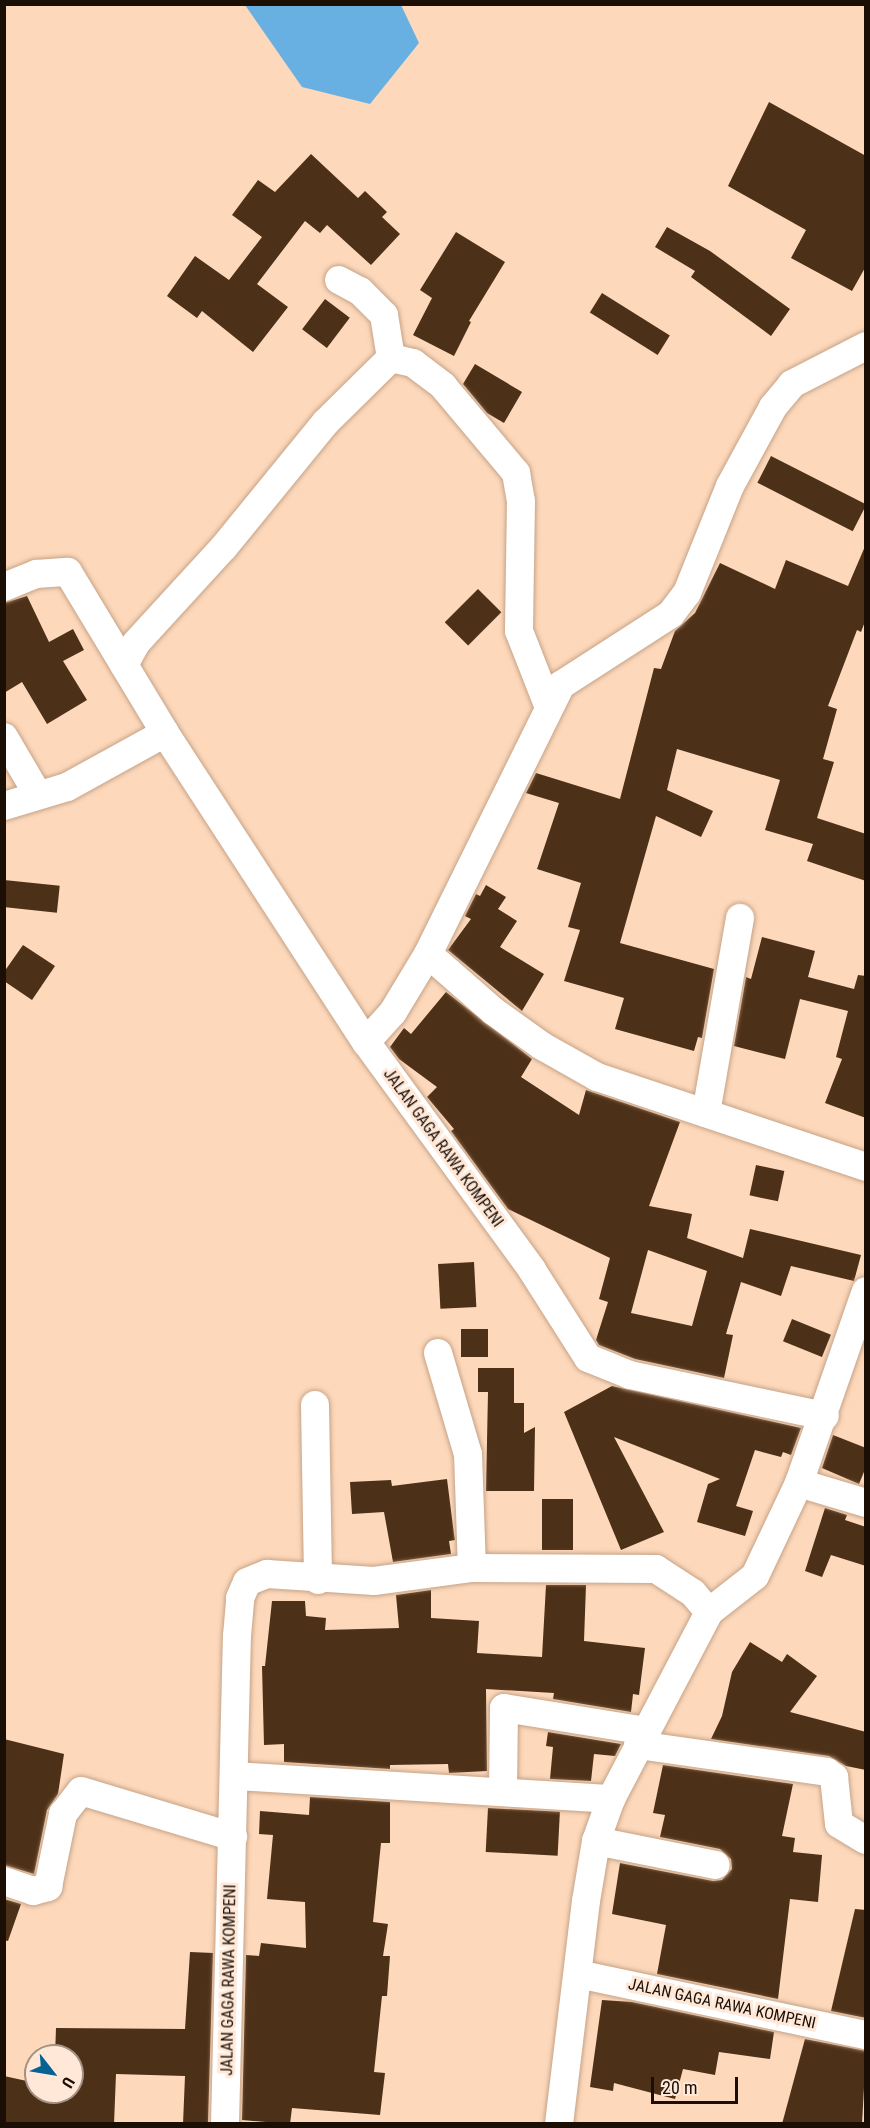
<!DOCTYPE html>
<html>
<head>
<meta charset="utf-8">
<style>
	body { margin:0 }
	#map { position:relative; width:870px; height:2128px; overflow:hidden; background:#fdd8bb; font-family:"Roboto Condensed",sans-serif }
	div>[style] { position:absolute }
	.water>* { inset:0; background:#68b0e2 }
	.building>* { inset:0; background:#4c3017; transform-origin:0 0 }
	.roads { filter:drop-shadow(0 0 2px #c6a387) drop-shadow(0 0 2px #c6a387) }
	.street>* { height:28px; margin:-14px; padding:0 14px; transform-origin:14px; border-radius:14px; background:#fff }
	span { translate:-50% -50%; white-space:nowrap; text-align:center; line-height:1.15; -webkit-text-stroke:6px #ffe8d7; paint-order:stroke }
	.street-label { font-size:16px; color:#1a0e05 }
	.frame { position:absolute; inset:0; border:6px solid #1a0e05; pointer-events:none }
	.north { position:absolute; left:24px; top:2044px; width:60px; height:60px; box-sizing:border-box; background:#ffe8d7; border:2px solid #a39183; border-radius:50%; rotate:121deg; font-size:16px; font-weight:700; line-height:24px; text-align:center; color:#1a0e05 }
	.north::after { content:''; display:block; margin:auto; width:21px; height:27px; background:#046393; clip-path:polygon(50% 0,100% 100%,50% 72%,0 100%) }
	.scale { position:absolute; left:651px; top:2077px; width:87px; height:27px; box-sizing:border-box; border:3px solid #1a0e05; border-top:0; padding-left:8px; font-size:18px; line-height:21px; white-space:nowrap; color:#1a0e05; -webkit-text-stroke:4px #ffe8d7; paint-order:stroke }
</style>
</head>
<body>
<div id="map">
	<div class="water">
		<div style="clip-path:polygon(245px 5px,401px 5px,419px 43px,370px 104px,302px 87px)"></div>
	</div>
	<div class="building">
		<div style="clip-path:polygon(769px 102px,866px 156px,866px 266px,852px 291px,791px 258px,806px 230px,728px 186px)"></div>
		<div style="clip-path:polygon(311px 154px,358px 198px,365px 191px,387px 212px,382px 217px,400px 234px,371px 265px,327px 225px,320px 233px,305px 221px,257px 284px,288px 307px,253px 352px,202px 311px,197px 318px,167px 296px,195px 256px,229px 280px,262px 237px,232px 215px,258px 180px,275px 192px)"></div>
		<div style="clip-path:polygon(667px 227px,710px 251px,790px 309px,771px 336px,691px 277px,695px 271px,655px 247px)"></div>
		<div style="clip-path:polygon(456px 232px,505px 262px,469px 321px,471px 322px,454px 356px,413px 335px,432px 298px,420px 290px)"></div>
		<div style="left:602px;top:293px;width:80px;height:23px;rotate:32deg"></div>
		<div style="left:325px;top:299px;width:31px;height:38px;rotate:37deg"></div>
		<div style="clip-path:polygon(475px 364px,522px 392px,504px 423px,487px 413px,463px 384px)"></div>
		<div style="left:771px;top:456px;width:107px;height:30px;rotate:27deg"></div>
		<div style="clip-path:polygon(866px 544px,866px 619px,861px 632px,857px 630px,828px 706px,837px 709px,823px 759px,834px 762px,817px 818px,866px 834px,866px 881px,807px 861px,813px 844px,765px 830px,780px 780px,677px 749px,667px 790px,713px 811px,701px 837px,656px 816px,620px 943px,714px 969px,702px 1038px,698px 1037px,694px 1051px,615px 1029px,624px 998px,564px 981px,580px 930px,568px 927px,581px 883px,537px 869px,559px 803px,526px 793px,536px 773px,620px 799px,654px 668px,661px 669px,675px 631px,695px 613px,720px 563px,775px 589px,786px 560px,848px 586px)"></div>
		<div style="left:478px;top:589px;width:33px;height:47px;rotate:45deg"></div>
		<div style="clip-path:polygon(27px 596px,49px 642px,73px 629px,84px 650px,63px 661px,87px 700px,47px 724px,22px 682px,4px 693px,4px 603px)"></div>
		<div style="left:4px;top:880px;width:56px;height:27px;rotate:6deg"></div>
		<div style="clip-path:polygon(486px 885px,506px 897px,498px 909px,517px 921px,500px 947px,544px 974px,522px 1011px,448px 950px,471px 919px,465px 916px,476px 894px,480px 896px)"></div>
		<div style="clip-path:polygon(762px 937px,815px 951px,808px 977px,854px 989px,858px 975px,866px 976px,866px 1118px,825px 1103px,842px 1059px,836px 1057px,848px 1011px,800px 999px,785px 1059px,734px 1046px,746px 977px,751px 979px)"></div>
		<div style="clip-path:polygon(23px 945px,55px 966px,32px 1000px,4px 981px,4px 972px)"></div>
		<div style="clip-path:polygon(evenodd,446px 992px,532px 1059px,521px 1077px,579px 1115px,586px 1090px,680px 1122px,649px 1206px,692px 1214px,687px 1238px,743px 1258px,750px 1229px,861px 1255px,854px 1281px,791px 1266px,781px 1296px,741px 1282px,726px 1334px,733px 1335px,724px 1378px,635px 1359px,599px 1345px,596px 1340px,608px 1302px,599px 1299px,610px 1258px,508px 1209px,451px 1131px,454px 1129px,427px 1097px,437px 1087px,399px 1059px,390px 1047px,404px 1028px,411px 1034px,446px 992px,648px 1250px,707px 1271px,692px 1326px,631px 1313px,648px 1250px)"></div>
		<div style="left:756px;top:1165px;width:29px;height:31px;rotate:12deg"></div>
		<div style="left:474px;top:1262px;width:45px;height:36px;rotate:87deg"></div>
		<div style="left:792px;top:1319px;width:42px;height:24px;rotate:22deg"></div>
		<div style="left:461px;top:1329px;width:27px;height:28px"></div>
		<div style="clip-path:polygon(478px 1368px,514px 1368px,514px 1403px,524px 1403px,524px 1433px,535px 1427px,534px 1491px,486px 1491px,488px 1392px,478px 1392px)"></div>
		<div style="clip-path:polygon(612px 1386px,801px 1428px,791px 1455px,783px 1452px,781px 1457px,755px 1450px,736px 1506px,753px 1511px,745px 1536px,697px 1522px,708px 1484px,720px 1479px,614px 1437px,664px 1532px,621px 1550px,564px 1412px)"></div>
		<div style="clip-path:polygon(833px 1435px,866px 1448px,866px 1467px,859px 1484px,822px 1468px)"></div>
		<div style="clip-path:polygon(447px 1479px,454px 1534px,455px 1540px,449px 1541px,451px 1554px,393px 1562px,384px 1512px,352px 1514px,350px 1482px,391px 1480px,392px 1486px)"></div>
		<div style="left:542px;top:1499px;width:31px;height:51px"></div>
		<div style="clip-path:polygon(825px 1508px,847px 1515px,845px 1520px,866px 1527px,866px 1566px,831px 1555px,822px 1577px,805px 1571px)"></div>
		<div style="clip-path:polygon(546px 1585px,586px 1585px,584px 1641px,645px 1648px,639px 1695px,633px 1694px,631px 1712px,553px 1699px,554px 1693px,486px 1689px,487px 1771px,449px 1773px,448px 1764px,390px 1765px,390px 1769px,284px 1762px,284px 1744px,264px 1745px,262px 1666px,265px 1666px,272px 1601px,305px 1601px,306px 1616px,326px 1618px,325px 1630px,399px 1628px,396px 1595px,431px 1590px,431px 1618px,479px 1621px,477px 1653px,542px 1657px)"></div>
		<div style="clip-path:polygon(750px 1642px,782px 1662px,787px 1654px,817px 1676px,790px 1712px,866px 1732px,866px 1770px,846px 1766px,829px 1756px,711px 1739px,722px 1716px,732px 1672px)"></div>
		<div style="clip-path:polygon(548px 1732px,621px 1744px,615px 1756px,594px 1754px,591px 1781px,550px 1779px,553px 1747px,546px 1746px)"></div>
		<div style="clip-path:polygon(4px 1739px,64px 1754px,58px 1794px,47px 1810px,34px 1874px,4px 1865px)"></div>
		<div style="clip-path:polygon(663px 1765px,793px 1784px,782px 1836px,795px 1838px,793px 1852px,822px 1855px,818px 1902px,790px 1899px,778px 1999px,657px 1974px,666px 1925px,612px 1914px,620px 1863px,713px 1881px,722px 1880px,732px 1869px,731px 1859px,720px 1849px,660px 1837px,665px 1815px,653px 1813px)"></div>
		<div style="clip-path:polygon(310px 1797px,390px 1802px,390px 1843px,381px 1843px,373px 1922px,388px 1924px,383px 1956px,390px 1956px,387px 1996px,382px 1996px,374px 2072px,385px 2073px,380px 2115px,292px 2108px,290px 2124px,242px 2120px,246px 1955px,259px 1956px,261px 1943px,306px 1948px,305px 1902px,267px 1899px,273px 1835px,259px 1834px,260px 1811px,309px 1815px)"></div>
		<div style="left:488px;top:1808px;width:72px;height:44px;rotate:3deg"></div>
		<div style="clip-path:polygon(4px 1899px,21px 1904px,8px 1941px,4px 1940px)"></div>
		<div style="clip-path:polygon(855px 1909px,866px 1910px,866px 2018px,831px 2011px)"></div>
		<div style="clip-path:polygon(190px 1952px,213px 1953px,208px 2124px,183px 2124px,185px 2076px,116px 2074px,114px 2124px,4px 2124px,4px 2076px,36px 2083px,36px 2092px,72px 2092px,72px 2056px,55px 2056px,56px 2028px,185px 2029px)"></div>
		<div style="clip-path:polygon(602px 2000px,632px 2002px,774px 2032px,770px 2059px,719px 2052px,715px 2075px,683px 2069px,675px 2099px,614px 2083px,613px 2091px,590px 2087px)"></div>
		<div style="clip-path:polygon(805px 2039px,866px 2051px,862px 2124px,782px 2124px)"></div>
	</div>
	<div class="roads">
		<div class="street">
			<div style="left:339px;top:280px;width:24px;rotate:28deg"></div>
			<div style="left:360px;top:291px;width:34px;rotate:45deg"></div>
			<div style="left:384px;top:315px;width:44px;rotate:80.8deg"></div>
			<div style="left:4px;top:587px;width:35px;rotate:-22deg"></div>
			<div style="left:36px;top:574px;width:32px;rotate:-4deg"></div>
			<div style="left:68px;top:572px;width:188px;rotate:58.9deg"></div>
			<div style="left:165px;top:733px;width:112px;rotate:151.1deg"></div>
			<div style="left:67px;top:787px;width:66px;rotate:163.2deg"></div>
			<div style="left:124px;top:665px;width:25px;rotate:-61deg"></div>
			<div style="left:136px;top:643px;width:130px;rotate:-47.5deg"></div>
			<div style="left:224px;top:547px;width:160px;rotate:-50.8deg"></div>
			<div style="left:325px;top:423px;width:93px;rotate:-44.6deg"></div>
			<div style="left:391px;top:358px;width:23px;rotate:13deg"></div>
			<div style="left:413px;top:363px;width:38px;rotate:37deg"></div>
			<div style="left:443px;top:386px;width:114px;rotate:50deg"></div>
			<div style="left:516px;top:473px;width:28px;rotate:80deg"></div>
			<div style="left:521px;top:501px;width:130px;rotate:90.9deg"></div>
			<div style="left:519px;top:631px;width:79px;rotate:68.6deg"></div>
			<div style="left:165px;top:733px;width:369px;rotate:57deg"></div>
			<div style="left:366px;top:1042px;width:282px;rotate:53.9deg"></div>
			<div style="left:532px;top:1270px;width:104px;rotate:57.5deg"></div>
			<div style="left:588px;top:1358px;width:45px;rotate:22deg"></div>
			<div style="left:630px;top:1375px;width:199px;rotate:11.9deg"></div>
			<div style="left:4px;top:737px;width:67px;rotate:59.6deg"></div>
			<div style="left:428px;top:954px;width:86px;rotate:41.2deg"></div>
			<div style="left:493px;top:1011px;width:60px;rotate:35.5deg"></div>
			<div style="left:542px;top:1046px;width:63px;rotate:29.4deg"></div>
			<div style="left:597px;top:1077px;width:284px;rotate:18.5deg"></div>
			<div style="left:366px;top:1042px;width:40px;rotate:-48deg"></div>
			<div style="left:393px;top:1012px;width:68px;rotate:-58.9deg"></div>
			<div style="left:428px;top:954px;width:300px;rotate:-63.7deg"></div>
			<div style="left:561px;top:685px;width:131px;rotate:-32.8deg"></div>
			<div style="left:671px;top:614px;width:26px;rotate:-53deg"></div>
			<div style="left:687px;top:593px;width:115px;rotate:-68.1deg"></div>
			<div style="left:730px;top:486px;width:90px;rotate:-61.4deg"></div>
			<div style="left:773px;top:407px;width:30px;rotate:-50deg"></div>
			<div style="left:792px;top:384px;width:83px;rotate:-27.2deg"></div>
			<div style="left:706px;top:1113px;width:198px;rotate:-80.1deg"></div>
			<div style="left:438px;top:1353px;width:105px;rotate:73.5deg"></div>
			<div style="left:468px;top:1454px;width:114px;rotate:88deg"></div>
			<div style="left:315px;top:1405px;width:175px;rotate:89deg"></div>
			<div style="left:799px;top:1483px;width:70px;rotate:16.6deg"></div>
			<div style="left:638px;top:1745px;width:191px;rotate:8.1deg"></div>
			<div style="left:827px;top:1772px;width:9px;rotate:36deg"></div>
			<div style="left:834px;top:1777px;width:47px;rotate:83.9deg"></div>
			<div style="left:839px;top:1824px;width:31px;rotate:31deg"></div>
			<div style="left:235px;top:1776px;width:377px;rotate:3.5deg"></div>
			<div style="left:503px;top:1792px;width:84px;rotate:-89.3deg"></div>
			<div style="left:504px;top:1708px;width:144px;rotate:9.2deg"></div>
			<div style="left:596px;top:1841px;width:122px;rotate:11.3deg"></div>
			<div style="left:4px;top:1881px;width:31px;rotate:19deg"></div>
			<div style="left:33px;top:1891px;width:16px;rotate:-15deg"></div>
			<div style="left:48px;top:1887px;width:75px;rotate:-78.4deg"></div>
			<div style="left:63px;top:1814px;width:29px;rotate:-52deg"></div>
			<div style="left:81px;top:1791px;width:159px;rotate:16.8deg"></div>
			<div style="left:578px;top:1974px;width:294px;rotate:12deg"></div>
			<div style="left:225px;top:2124px;width:488px;rotate:-88.6deg"></div>
			<div style="left:237px;top:1636px;width:38px;rotate:-85deg"></div>
			<div style="left:240px;top:1598px;width:17px;rotate:-66deg"></div>
			<div style="left:247px;top:1582px;width:22px;rotate:-22deg"></div>
			<div style="left:267px;top:1574px;width:107px;rotate:3.7deg"></div>
			<div style="left:374px;top:1581px;width:99px;rotate:-7.6deg"></div>
			<div style="left:472px;top:1568px;width:184px;rotate:0.3deg"></div>
			<div style="left:656px;top:1569px;width:44px;rotate:33deg"></div>
			<div style="left:693px;top:1593px;width:25px;rotate:50deg"></div>
			<div style="left:559px;top:2124px;width:225px;rotate:-83.1deg"></div>
			<div style="left:586px;top:1901px;width:61px;rotate:-80.5deg"></div>
			<div style="left:596px;top:1841px;width:45px;rotate:-70.3deg"></div>
			<div style="left:611px;top:1799px;width:211px;rotate:-62.3deg"></div>
			<div style="left:709px;top:1612px;width:58px;rotate:-38deg"></div>
			<div style="left:755px;top:1576px;width:103px;rotate:-64.7deg"></div>
			<div style="left:799px;top:1483px;width:203px;rotate:-70.8deg"></div>
		</div>
	</div>
	<div class="street-label">
		<span style="left:443px;top:1148px;rotate:54deg">JALAN GAGA RAWA KOMPENI</span>
		<span style="left:229px;top:1980px;rotate:-89deg">JALAN GAGA RAWA KOMPENI</span>
		<span style="left:722px;top:2004px;rotate:12deg">JALAN GAGA RAWA KOMPENI</span>
	</div>
	<div class="frame"></div>
	<div class="north">U</div>
	<div class="scale">20 m</div>
</div>
</body>
</html>
